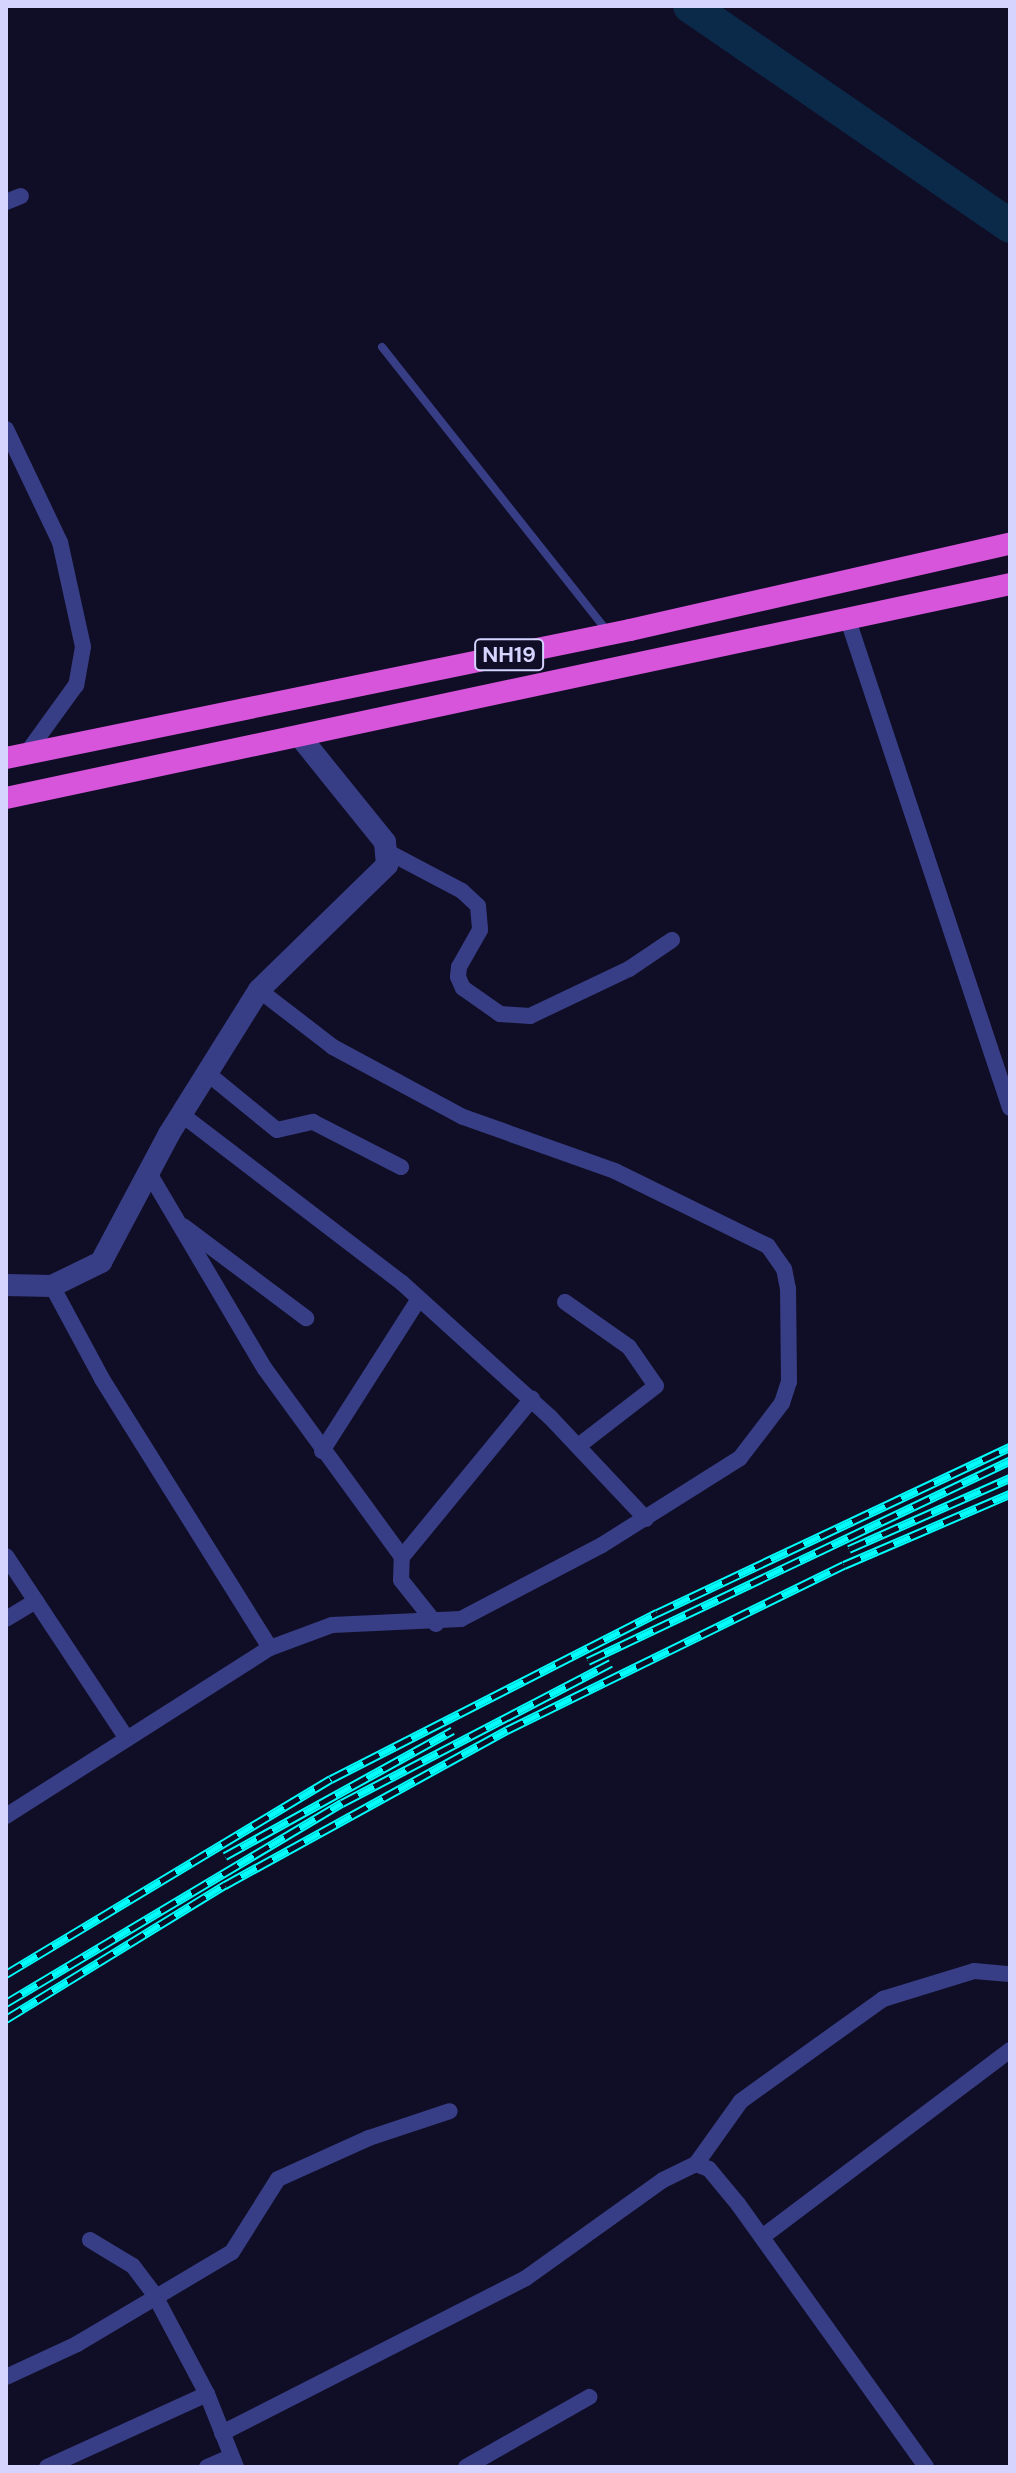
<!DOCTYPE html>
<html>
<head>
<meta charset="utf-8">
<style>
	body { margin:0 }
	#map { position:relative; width:1016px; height:2473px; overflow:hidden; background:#100e26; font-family:"DM Sans",sans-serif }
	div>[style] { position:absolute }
	.river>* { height:34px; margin:-17px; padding:0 17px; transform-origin:17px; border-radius:17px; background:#0b2949 }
	.service>* { height:8px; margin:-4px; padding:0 4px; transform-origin:4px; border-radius:4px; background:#383e86 }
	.minor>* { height:16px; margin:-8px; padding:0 8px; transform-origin:8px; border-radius:8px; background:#383e86 }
	.tertiary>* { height:22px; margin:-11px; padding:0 11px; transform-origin:11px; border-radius:11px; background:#383e86 }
	.trunk>* { height:22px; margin:-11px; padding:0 11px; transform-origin:11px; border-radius:11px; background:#d755db }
	.rail>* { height:9px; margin-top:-4.5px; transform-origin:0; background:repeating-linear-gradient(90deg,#100e26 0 18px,#00fffb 0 36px); box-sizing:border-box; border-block:2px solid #00fffb }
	span { translate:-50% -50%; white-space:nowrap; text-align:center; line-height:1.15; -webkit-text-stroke:8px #100e26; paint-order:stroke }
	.shield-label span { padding:2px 6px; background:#100e26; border:2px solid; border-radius:6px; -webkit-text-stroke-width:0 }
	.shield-label { font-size:22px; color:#d4d4ff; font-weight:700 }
	.frame { position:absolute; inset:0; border:8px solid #d4d4ff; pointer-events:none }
</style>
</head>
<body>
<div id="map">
	<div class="river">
		<div style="left:690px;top:6px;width:388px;rotate:34.5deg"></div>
	</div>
	<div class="service">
		<div style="left:382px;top:347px;width:364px;rotate:51.6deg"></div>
	</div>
	<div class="minor">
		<div style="left:6px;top:202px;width:16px;rotate:-22deg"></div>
		<div style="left:6px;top:429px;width:125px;rotate:64.5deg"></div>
		<div style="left:60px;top:542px;width:107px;rotate:77.6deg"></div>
		<div style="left:83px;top:647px;width:39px;rotate:100deg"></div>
		<div style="left:76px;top:685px;width:85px;rotate:125.9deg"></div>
		<div style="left:848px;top:620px;width:514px;rotate:71.64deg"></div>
		<div style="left:390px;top:853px;width:81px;rotate:27.8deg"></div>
		<div style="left:462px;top:891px;width:22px;rotate:43deg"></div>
		<div style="left:478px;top:906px;width:24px;rotate:85deg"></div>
		<div style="left:480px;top:930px;width:43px;rotate:119.6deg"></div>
		<div style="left:459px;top:967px;width:10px;rotate:96deg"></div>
		<div style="left:458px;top:977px;width:12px;rotate:66deg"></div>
		<div style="left:463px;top:988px;width:45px;rotate:35.1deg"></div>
		<div style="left:500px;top:1014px;width:30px;rotate:4deg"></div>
		<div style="left:530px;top:1016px;width:110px;rotate:-25.4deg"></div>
		<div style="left:629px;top:969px;width:52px;rotate:-34deg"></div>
		<div style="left:207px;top:1073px;width:90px;rotate:39.2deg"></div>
		<div style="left:277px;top:1130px;width:37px;rotate:-13deg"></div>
		<div style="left:313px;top:1122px;width:99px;rotate:27.1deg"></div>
		<div style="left:181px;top:1114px;width:277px;rotate:37.4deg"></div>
		<div style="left:401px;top:1282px;width:201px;rotate:42.2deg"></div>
		<div style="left:550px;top:1417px;width:140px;rotate:46.7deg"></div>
		<div style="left:149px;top:1173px;width:228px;rotate:59.4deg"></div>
		<div style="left:265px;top:1369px;width:233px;rotate:53.9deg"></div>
		<div style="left:183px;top:1226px;width:154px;rotate:36.8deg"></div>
		<div style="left:52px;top:1286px;width:106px;rotate:61.7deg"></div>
		<div style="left:102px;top:1379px;width:317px;rotate:58deg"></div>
		<div style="left:565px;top:1302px;width:78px;rotate:35.1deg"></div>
		<div style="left:629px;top:1347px;width:47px;rotate:55.3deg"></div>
		<div style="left:656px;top:1386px;width:98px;rotate:142.4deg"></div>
		<div style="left:322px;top:1451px;width:180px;rotate:-57.5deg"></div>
		<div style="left:6px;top:1556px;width:219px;rotate:56.5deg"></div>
		<div style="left:6px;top:1619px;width:35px;rotate:-31deg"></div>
		<div style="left:436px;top:1624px;width:56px;rotate:-128.5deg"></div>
		<div style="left:401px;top:1580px;width:23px;rotate:-88deg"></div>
		<div style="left:402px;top:1557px;width:205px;rotate:-50.6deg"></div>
		<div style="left:6px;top:1816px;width:313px;rotate:-32.5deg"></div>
		<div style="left:270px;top:1648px;width:66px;rotate:-20.4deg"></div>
		<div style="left:332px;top:1625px;width:129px;rotate:-2.7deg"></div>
		<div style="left:461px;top:1619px;width:159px;rotate:-27.7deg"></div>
		<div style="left:602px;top:1545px;width:163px;rotate:-32.2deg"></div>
		<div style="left:740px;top:1458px;width:69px;rotate:-52.6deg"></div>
		<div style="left:782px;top:1403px;width:22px;rotate:-72deg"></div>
		<div style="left:789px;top:1382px;width:93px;rotate:-90.6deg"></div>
		<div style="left:788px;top:1289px;width:20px;rotate:-101deg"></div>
		<div style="left:784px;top:1269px;width:28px;rotate:-125deg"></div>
		<div style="left:768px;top:1246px;width:170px;rotate:-153.9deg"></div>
		<div style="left:615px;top:1171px;width:161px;rotate:-160.4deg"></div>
		<div style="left:463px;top:1117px;width:148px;rotate:-151.7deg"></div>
		<div style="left:333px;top:1047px;width:93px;rotate:-142.4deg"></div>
		<div style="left:696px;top:2164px;width:77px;rotate:-54.5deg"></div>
		<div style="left:741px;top:2101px;width:175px;rotate:-35.7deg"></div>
		<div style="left:883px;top:1999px;width:95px;rotate:-17.1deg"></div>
		<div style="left:974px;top:1971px;width:36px;rotate:5deg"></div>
		<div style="left:762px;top:2237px;width:311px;rotate:-37deg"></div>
		<div style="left:90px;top:2240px;width:50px;rotate:31.2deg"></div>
		<div style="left:133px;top:2266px;width:35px;rotate:53deg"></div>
		<div style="left:154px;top:2294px;width:113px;rotate:62.1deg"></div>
		<div style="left:207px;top:2394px;width:79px;rotate:68.3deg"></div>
		<div style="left:6px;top:2377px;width:78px;rotate:-24.9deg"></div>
		<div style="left:77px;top:2344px;width:180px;rotate:-30.7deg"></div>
		<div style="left:232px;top:2252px;width:86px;rotate:-57.8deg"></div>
		<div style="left:278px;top:2179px;width:100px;rotate:-24.3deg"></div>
		<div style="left:369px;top:2138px;width:85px;rotate:-18.4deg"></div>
		<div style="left:222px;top:2433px;width:341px;rotate:-27deg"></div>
		<div style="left:526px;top:2278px;width:168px;rotate:-35.6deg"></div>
		<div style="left:663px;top:2180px;width:37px;rotate:-26deg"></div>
		<div style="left:696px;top:2164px;width:14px;rotate:21deg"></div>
		<div style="left:709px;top:2169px;width:45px;rotate:50.4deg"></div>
		<div style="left:738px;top:2204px;width:323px;rotate:54.4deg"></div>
		<div style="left:47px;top:2467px;width:176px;rotate:-24.5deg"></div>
		<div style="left:207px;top:2467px;width:25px;rotate:-23deg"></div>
		<div style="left:466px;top:2467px;width:142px;rotate:-29.6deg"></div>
	</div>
	<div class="tertiary">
		<div style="left:6px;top:1285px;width:46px;rotate:1.2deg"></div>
		<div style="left:52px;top:1286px;width:55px;rotate:-26.1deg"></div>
		<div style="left:101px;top:1262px;width:145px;rotate:-62deg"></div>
		<div style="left:169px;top:1134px;width:170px;rotate:-58deg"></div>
		<div style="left:259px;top:990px;width:179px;rotate:-44.3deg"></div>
		<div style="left:387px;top:865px;width:23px;rotate:-95deg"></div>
		<div style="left:385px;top:842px;width:134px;rotate:-128.9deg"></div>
	</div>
	<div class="trunk">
		<div style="left:6px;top:758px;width:637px;rotate:-11.59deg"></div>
		<div style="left:630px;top:630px;width:390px;rotate:-12.8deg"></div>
		<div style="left:6px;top:798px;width:1027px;rotate:-12.03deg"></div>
	</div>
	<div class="rail">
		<div style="left:849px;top:1549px;width:176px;rotate:-23.8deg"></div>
		<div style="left:588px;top:1661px;width:467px;rotate:-25.4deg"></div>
		<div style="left:225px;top:1856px;width:260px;rotate:-28.9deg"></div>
		<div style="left:6px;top:1974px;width:379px;rotate:-31deg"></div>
		<div style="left:331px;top:1779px;width:366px;rotate:-27deg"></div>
		<div style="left:657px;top:1613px;width:390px;rotate:-25.2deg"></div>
		<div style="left:6px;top:2003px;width:391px;rotate:-30.8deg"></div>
		<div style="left:342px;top:1803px;width:303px;rotate:-27.5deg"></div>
		<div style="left:6px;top:2019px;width:257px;rotate:-31.5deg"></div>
		<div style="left:225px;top:1885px;width:322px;rotate:-28.8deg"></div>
		<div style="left:507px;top:1730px;width:375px;rotate:-26.1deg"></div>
		<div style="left:844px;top:1565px;width:181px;rotate:-23.2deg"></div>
	</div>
	<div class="shield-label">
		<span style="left:509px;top:655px">NH19</span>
	</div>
	<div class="frame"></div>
</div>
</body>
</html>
